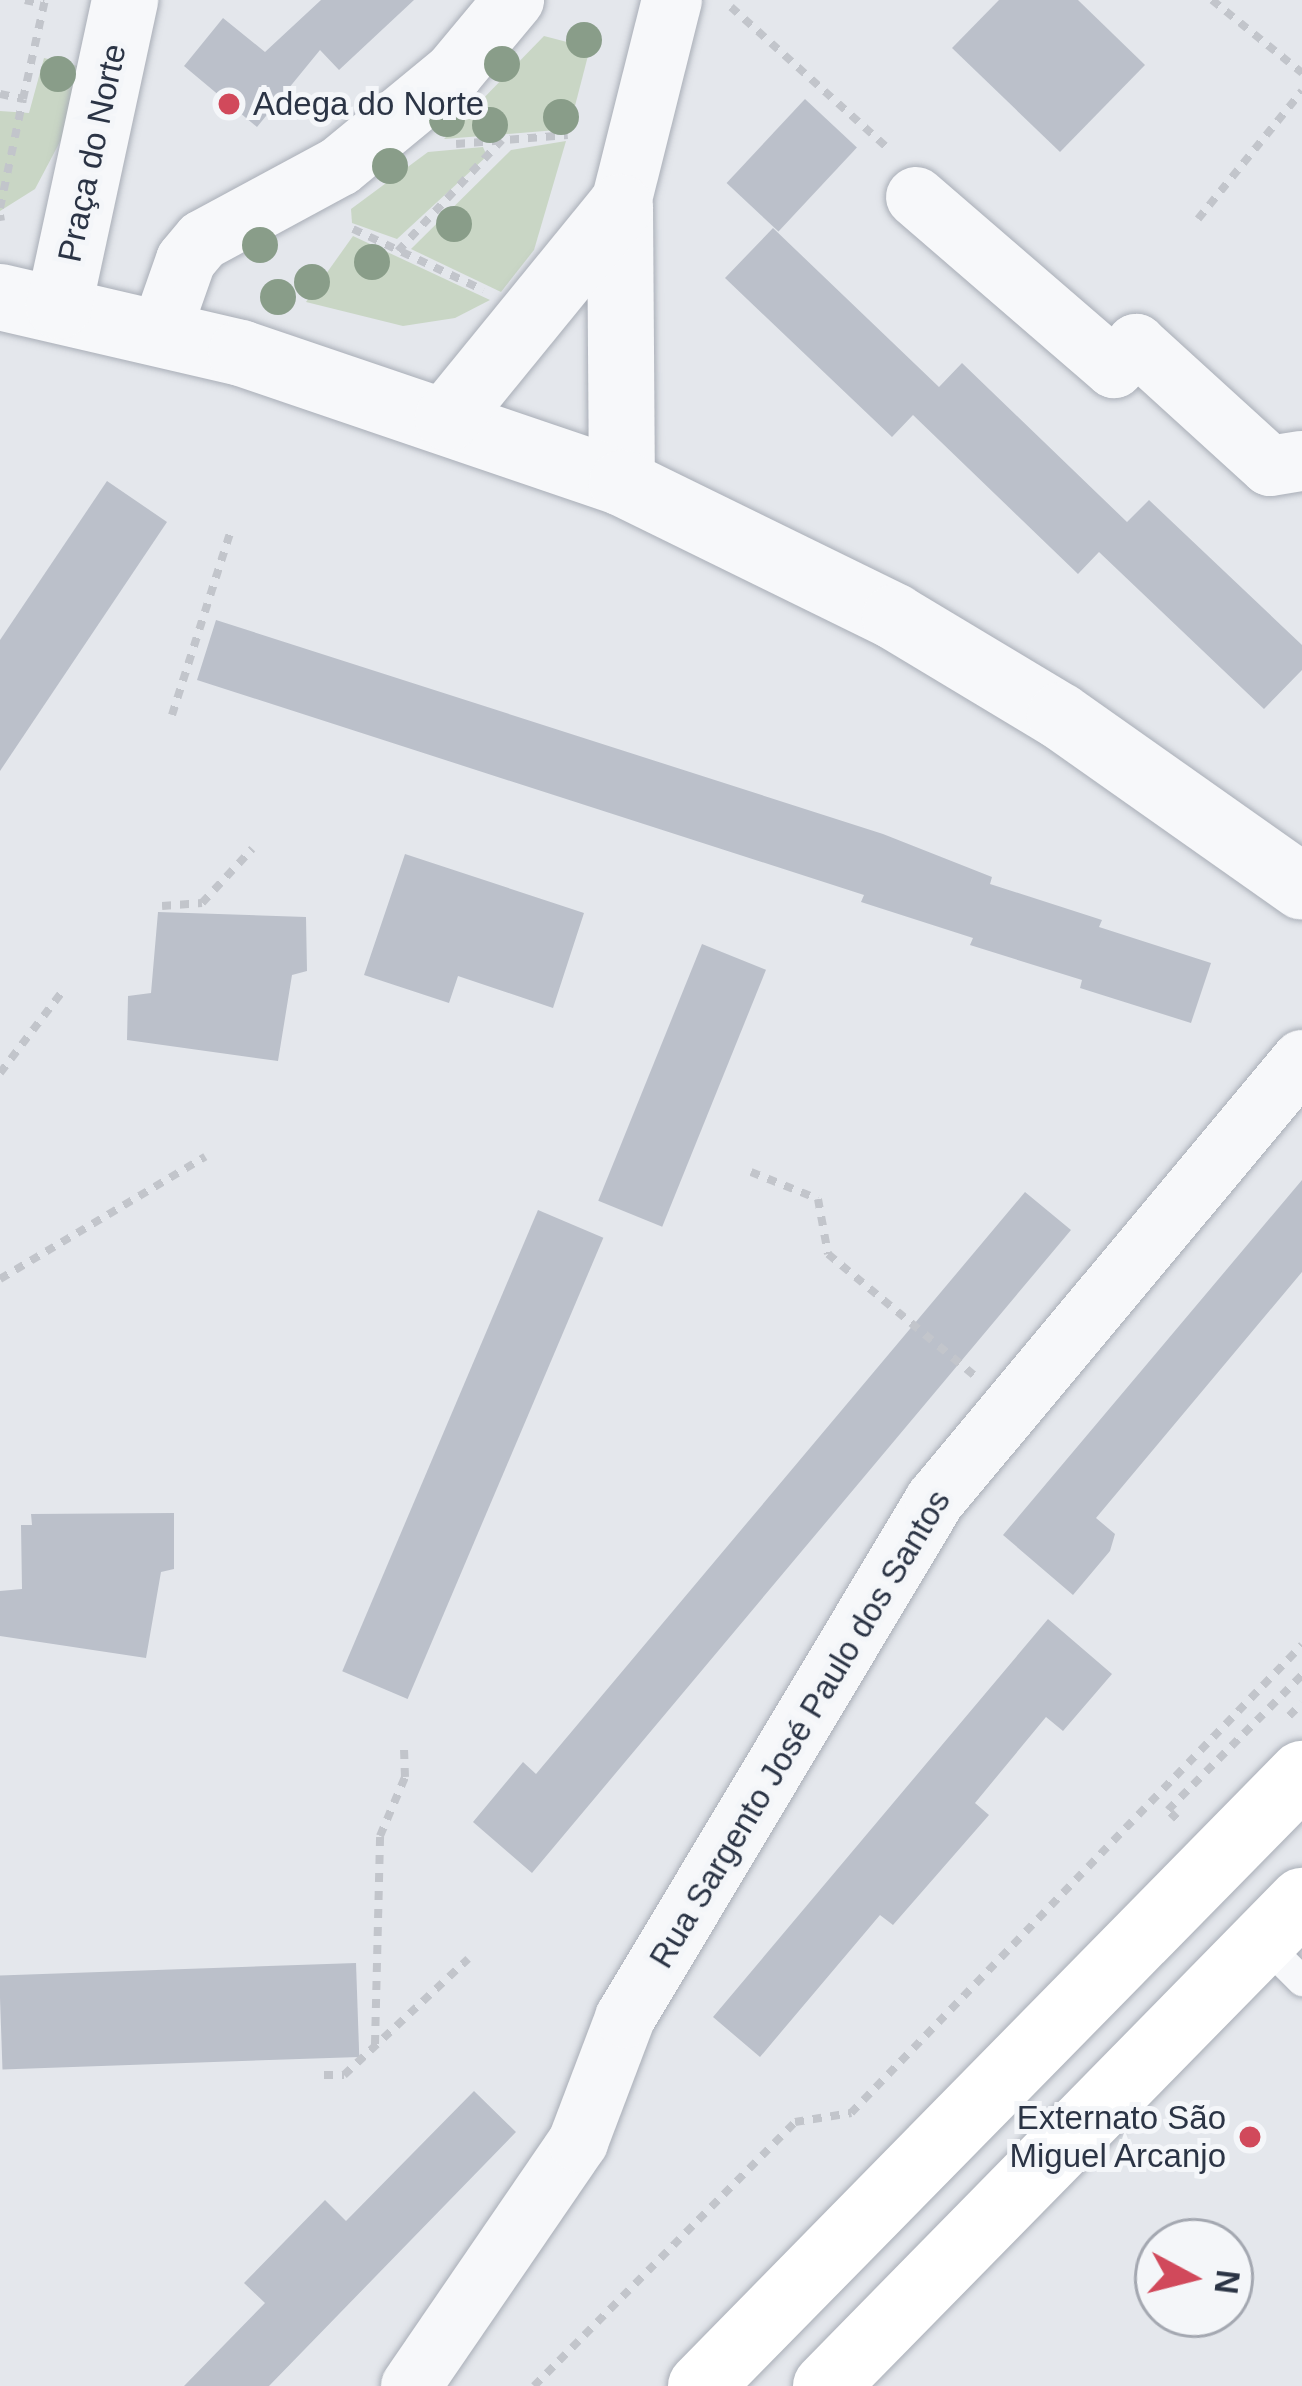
<!DOCTYPE html>
<html>
<head>
<meta charset="utf-8">
<style>
	body { margin:0 }
	#map { position:relative; width:1302px; height:2386px; overflow:hidden; background:#e4e7ec; font-family:Helvetica,sans-serif }
	div>[style] { position:absolute }
	.green>* { inset:0; background:#c9d6c5 }
	.building>* { inset:0; background:#bbc0ca; transform-origin:0 0 }
	.path>* { height:8px; margin-top:-4px; transform-origin:0; background:repeating-linear-gradient(90deg,#c2c5cb 0 9px,transparent 0 18px) }
	.roads { filter:drop-shadow(0 0 3px #a9aeb7) drop-shadow(0 0 3px #a9aeb7) }
	.service>* { height:30px; margin:-15px; padding:0 15px; transform-origin:15px; border-radius:15px; background:#f7f8fa }
	.minor>* { height:60px; margin:-30px; padding:0 30px; transform-origin:30px; border-radius:30px; background:#f7f8fa }
	.tertiary>* { height:66px; margin:-33px; padding:0 33px; transform-origin:33px; border-radius:33px; background:#f7f8fa }
	.trunk>* { height:66px; margin:-33px; padding:0 33px; transform-origin:33px; border-radius:33px; background:#fff }
	.trees>* { width:36px; height:36px; margin:-18px; border-radius:50%; background:#899d89 }
	.dots>* { width:33px; height:33px; translate:-50% -50%; box-sizing:border-box; border:6px solid #f4f6f9; border-radius:50% }
	span { translate:-50% -50%; white-space:nowrap; text-align:center; line-height:1.15; -webkit-text-stroke:10px #f4f6f9; paint-order:stroke }
	.poi-label { font-size:33px; color:#2b3445 }
	.left { translate:0 -50%; text-align:left }
	.right { translate:-100% -50%; text-align:right }
	.street-label { font-size:33px; color:#2b3445 }
	.north { position:absolute; left:1134px; top:2218px; width:120px; height:120px; box-sizing:border-box; background:#f4f6f9; border:3px solid #a4a8b1; border-radius:50%; rotate:97deg; font-size:33px; font-weight:700; line-height:48px; text-align:center; color:#2b3445 }
	.north::after { content:''; display:block; margin:auto; width:42px; height:54px; background:#d1495b; clip-path:polygon(50% 0,100% 100%,50% 72%,0 100%) }
</style>
</head>
<body>
<div id="map">
	<div class="green">
		<div style="clip-path:polygon(544px 36px,590px 48px,569px 129px,444px 139px)"></div>
		<div style="clip-path:polygon(44px 58px,78px 66px,62px 138px,35px 189px,0 211px,0 111px,29px 113px)"></div>
		<div style="clip-path:polygon(566px 141px,534px 250px,501px 292px,411px 249px,511px 150px)"></div>
		<div style="clip-path:polygon(483px 147px,487px 156px,397px 239px,352px 223px,351px 209px,428px 152px)"></div>
		<div style="clip-path:polygon(353px 236px,490px 300px,455px 318px,403px 326px,306px 302px)"></div>
	</div>
	<div class="building">
		<div style="clip-path:polygon(321px 0,414px 0,339px 70px,320px 50px,257px 127px,184px 66px,223px 18px,265px 52px)"></div>
		<div style="clip-path:polygon(999px 0,1078px 0,1145px 65px,1060px 152px,952px 48px)"></div>
		<div style="left:805px;top:99px;width:71px;height:115px;rotate:43deg"></div>
		<div style="clip-path:polygon(773px 228px,939px 387px,962px 363px,1127px 522px,1149px 500px,1302px 645px,1302px 670px,1264px 709px,1099px 552px,1078px 574px,913px 415px,892px 437px,725px 278px)"></div>
		<div style="clip-path:polygon(107px 481px,167px 522px,0 771px,0 640px)"></div>
		<div style="clip-path:polygon(216px 620px,883px 834px,992px 877px,990px 884px,1102px 920px,1099px 927px,1211px 963px,1191px 1023px,1080px 988px,1082px 980px,970px 945px,973px 938px,861px 902px,864px 895px,197px 680px)"></div>
		<div style="clip-path:polygon(405px 854px,584px 913px,553px 1008px,458px 976px,449px 1003px,364px 975px)"></div>
		<div style="clip-path:polygon(158px 912px,306px 917px,307px 971px,292px 975px,278px 1061px,127px 1040px,128px 996px,151px 993px)"></div>
		<div style="left:702px;top:944px;width:69px;height:277px;rotate:22deg"></div>
		<div style="clip-path:polygon(1302px 1180px,1302px 1272px,1096px 1518px,1115px 1534px,1110px 1551px,1073px 1595px,1003px 1535px)"></div>
		<div style="clip-path:polygon(1025px 1192px,1071px 1230px,532px 1873px,473px 1822px,523px 1762px,536px 1774px)"></div>
		<div style="left:538px;top:1210px;width:71px;height:501px;rotate:23deg"></div>
		<div style="clip-path:polygon(174px 1513px,174px 1569px,161px 1572px,146px 1658px,0 1636px,0 1591px,22px 1589px,21px 1525px,32px 1525px,31px 1514px)"></div>
		<div style="clip-path:polygon(1048px 1619px,1112px 1674px,1063px 1731px,1046px 1717px,975px 1803px,989px 1815px,893px 1925px,880px 1915px,760px 2057px,713px 2017px)"></div>
		<div style="left:356px;top:1963px;width:94px;height:357px;rotate:88deg"></div>
		<div style="clip-path:polygon(474px 2091px,516px 2132px,269px 2386px,184px 2386px,265px 2303px,244px 2283px,325px 2200px,346px 2221px)"></div>
	</div>
	<div class="path">
		<div style="left:25px;top:0;width:19px;rotate:12deg"></div>
		<div style="left:1212px;top:0;width:116px;rotate:39deg"></div>
		<div style="left:731px;top:7px;width:215px;rotate:42deg"></div>
		<div style="left:0;top:94px;width:24px;rotate:12deg"></div>
		<div style="left:23px;top:99px;width:101px;rotate:-77.5deg"></div>
		<div style="left:456px;top:144px;width:112px;rotate:-4.6deg"></div>
		<div style="left:0;top:208px;width:111px;rotate:-78.1deg"></div>
		<div style="left:0;top:215px;width:6px;rotate:81deg"></div>
		<div style="left:1198px;top:219px;width:165px;rotate:-50.9deg"></div>
		<div style="left:353px;top:229px;width:144px;rotate:25.1deg"></div>
		<div style="left:398px;top:251px;width:152px;rotate:-46.9deg"></div>
		<div style="left:172px;top:715px;width:191px;rotate:-72.3deg"></div>
		<div style="left:162px;top:906px;width:40px;rotate:-4.3deg"></div>
		<div style="left:202px;top:903px;width:74px;rotate:-47.2deg"></div>
		<div style="left:0;top:1073px;width:102px;rotate:-52.6deg"></div>
		<div style="left:751px;top:1172px;width:72px;rotate:21.9deg"></div>
		<div style="left:818px;top:1199px;width:56px;rotate:79.7deg"></div>
		<div style="left:828px;top:1254px;width:190px;rotate:39.7deg"></div>
		<div style="left:0;top:1279px;width:239px;rotate:-30.8deg"></div>
		<div style="left:1289px;top:1716px;width:18px;rotate:-45deg"></div>
		<div style="left:1177px;top:1819px;width:13px;rotate:-135deg"></div>
		<div style="left:1168px;top:1810px;width:190px;rotate:-45.2deg"></div>
		<div style="left:375px;top:2044px;width:208px;rotate:-88.6deg"></div>
		<div style="left:380px;top:1836px;width:64px;rotate:-67deg"></div>
		<div style="left:405px;top:1777px;width:28px;rotate:-92deg"></div>
		<div style="left:324px;top:2075px;width:20px"></div>
		<div style="left:344px;top:2075px;width:170px;rotate:-43.1deg"></div>
		<div style="left:534px;top:2386px;width:371px;rotate:-45.3deg"></div>
		<div style="left:795px;top:2122px;width:57px;rotate:-9.1deg"></div>
		<div style="left:851px;top:2113px;width:650px;rotate:-46.06deg"></div>
	</div>
	<div class="roads">
		<div class="service">
			<div style="left:1262px;top:1941px;width:57px;rotate:45deg"></div>
		</div>
		<div class="minor">
			<div style="left:916px;top:197px;width:262px;rotate:40.8deg"></div>
			<div style="left:1114px;top:368px;width:33px;rotate:-47deg"></div>
			<div style="left:1136px;top:344px;width:181px;rotate:42.3deg"></div>
			<div style="left:1270px;top:466px;width:32px;rotate:-9deg"></div>
			<div style="left:620px;top:207px;width:213px;rotate:-75.9deg"></div>
			<div style="left:161px;top:331px;width:75px;rotate:-70.6deg"></div>
			<div style="left:186px;top:260px;width:26px;rotate:-50deg"></div>
			<div style="left:203px;top:240px;width:156px;rotate:-28.4deg"></div>
			<div style="left:340px;top:166px;width:148px;rotate:-39.5deg"></div>
			<div style="left:454px;top:72px;width:94px;rotate:-50.2deg"></div>
			<div style="left:411px;top:2386px;width:296px;rotate:-55.6deg"></div>
			<div style="left:578px;top:2142px;width:133px;rotate:-69.2deg"></div>
			<div style="left:625px;top:2018px;width:604px;rotate:-59.1deg"></div>
			<div style="left:935px;top:1500px;width:573px;rotate:-50.17deg"></div>
		</div>
		<div class="tertiary">
			<div style="left:620px;top:207px;width:276px;rotate:89.6deg"></div>
			<div style="left:0;top:297px;width:247px;rotate:13.1deg"></div>
			<div style="left:241px;top:353px;width:403px;rotate:18.8deg"></div>
			<div style="left:622px;top:483px;width:304px;rotate:26.1deg"></div>
			<div style="left:895px;top:617px;width:192px;rotate:31deg"></div>
			<div style="left:1060px;top:716px;width:296px;rotate:35.2deg"></div>
			<div style="left:59px;top:306px;width:313px;rotate:-77.8deg"></div>
			<div style="left:448px;top:418px;width:272px;rotate:-50.8deg"></div>
		</div>
		<div class="trunk">
			<div style="left:701px;top:2386px;width:858px;rotate:-45.52deg"></div>
			<div style="left:826px;top:2386px;width:680px;rotate:-45.54deg"></div>
		</div>
	</div>
	<div class="trees">
		<div style="left:584px;top:40px"></div>
		<div style="left:502px;top:64px"></div>
		<div style="left:58px;top:74px"></div>
		<div style="left:561px;top:117px"></div>
		<div style="left:447px;top:119px"></div>
		<div style="left:490px;top:125px"></div>
		<div style="left:390px;top:166px"></div>
		<div style="left:454px;top:224px"></div>
		<div style="left:260px;top:245px"></div>
		<div style="left:372px;top:262px"></div>
		<div style="left:312px;top:282px"></div>
		<div style="left:278px;top:297px"></div>
	</div>
	<div class="dots">
		<div style="left:229px;top:104px;background:#d1495b"></div>
		<div style="left:1250px;top:2137px;background:#d1495b"></div>
	</div>
	<div class="poi-label">
		<span class="left" style="left:253px;top:104px">Adega do Norte</span>
		<span class="right" style="left:1226px;top:2137px">Externato São<br>Miguel Arcanjo</span>
	</div>
	<div class="street-label">
		<span style="left:92px;top:153px;rotate:-78deg">Praça do Norte</span>
		<span style="left:800px;top:1729px;rotate:-59deg">Rua Sargento José Paulo dos Santos</span>
	</div>
	<div class="north">N</div>
</div>
</body>
</html>
